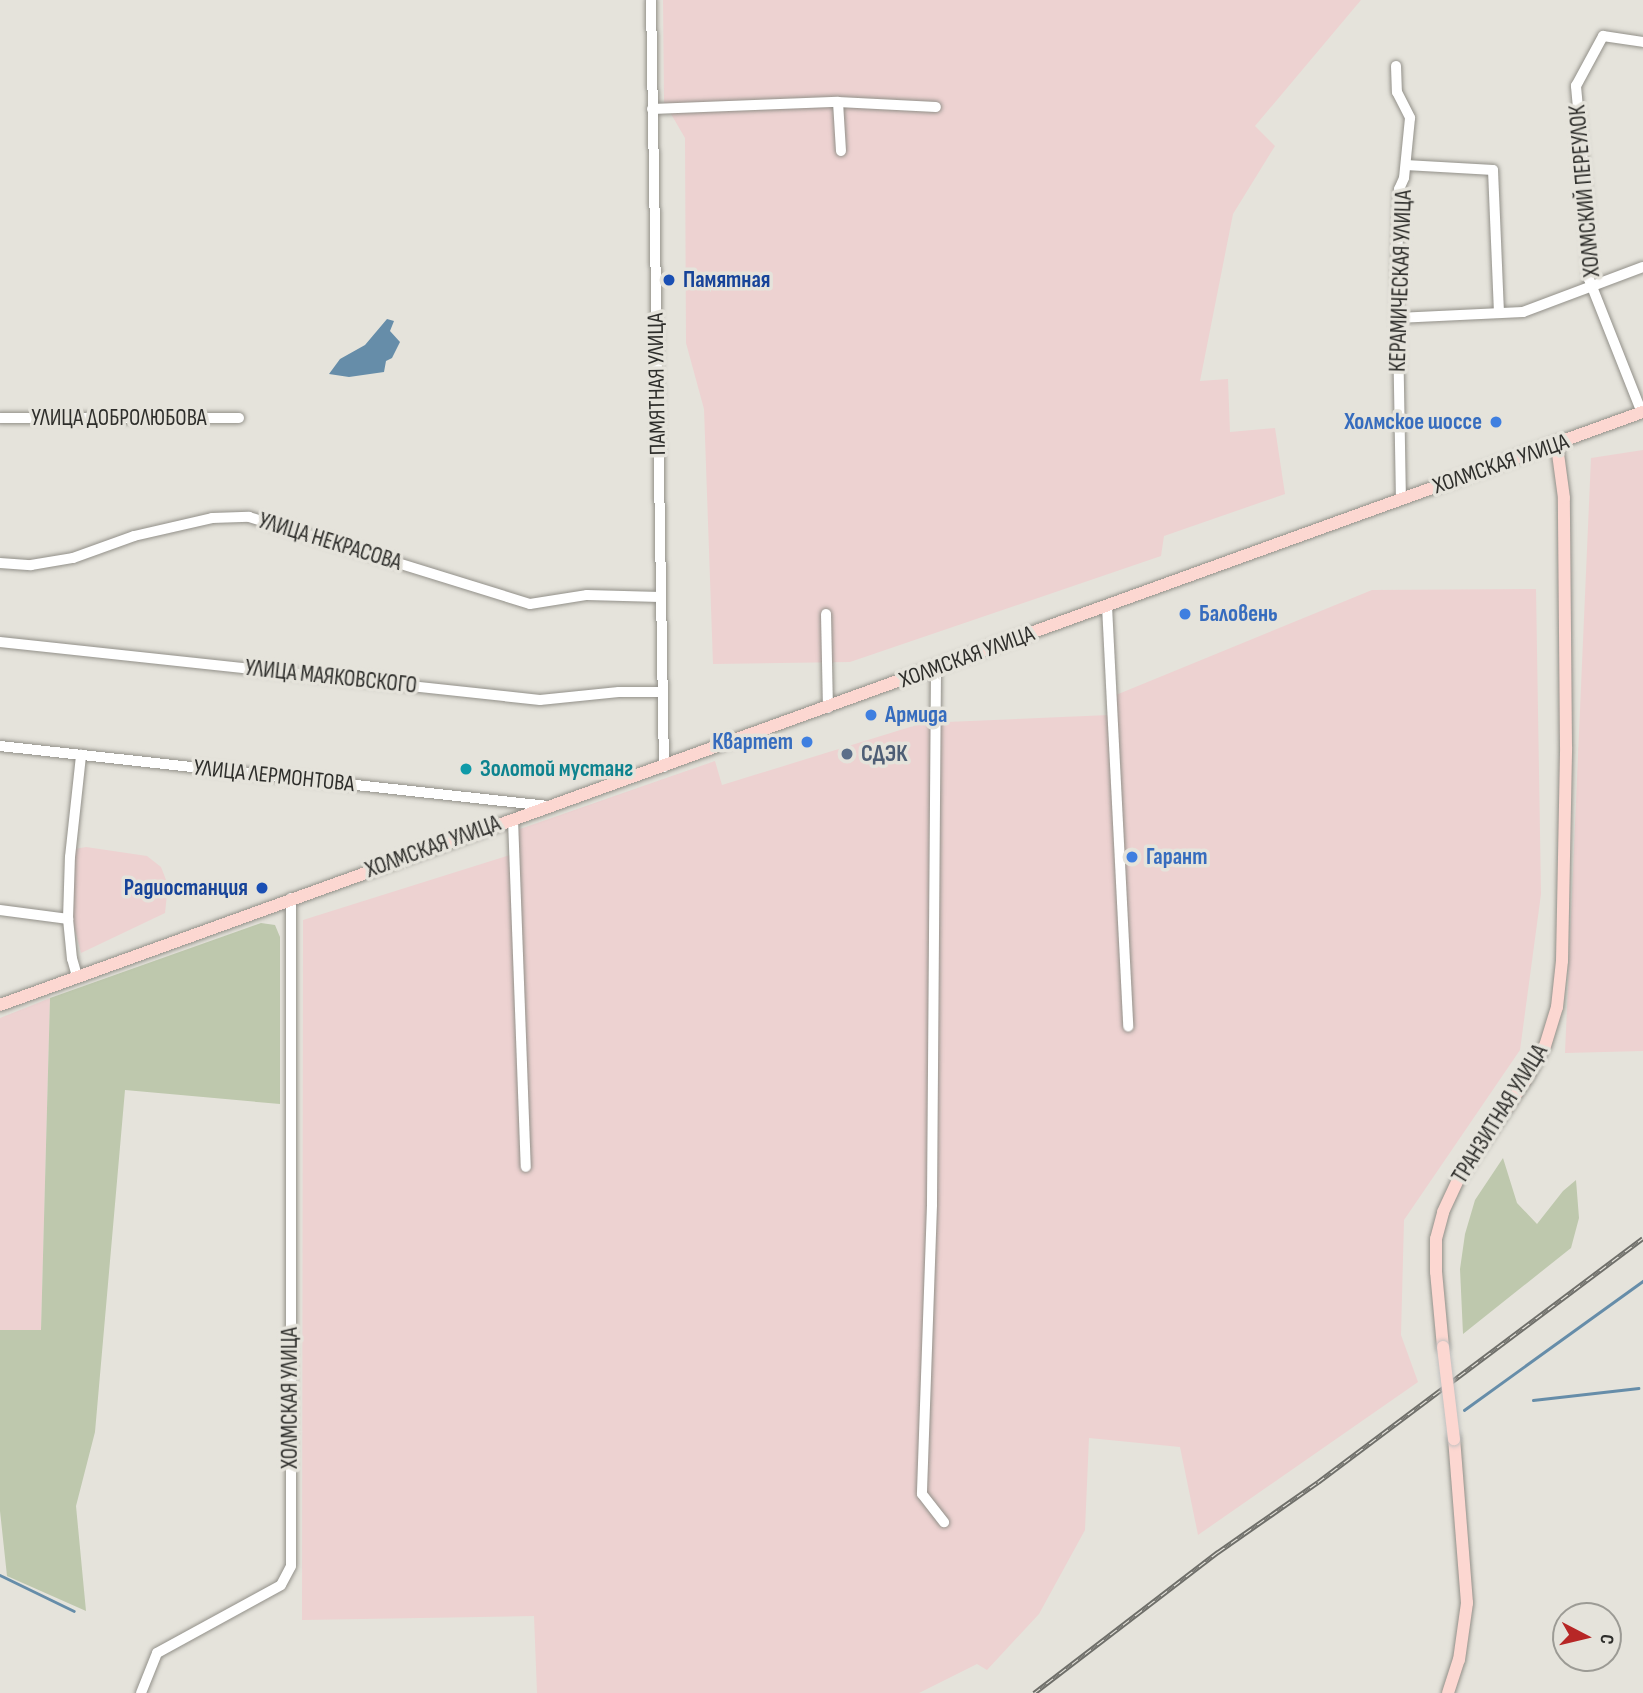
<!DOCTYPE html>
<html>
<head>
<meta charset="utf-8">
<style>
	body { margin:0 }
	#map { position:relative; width:1643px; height:1693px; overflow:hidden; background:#e5e3db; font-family:"Sofia Sans Condensed",sans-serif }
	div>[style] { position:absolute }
	.industrial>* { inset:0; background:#edd2d1 }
	.green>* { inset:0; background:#bec8ad }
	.water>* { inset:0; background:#668da9 }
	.stream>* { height:2.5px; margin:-1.25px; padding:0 1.25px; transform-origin:1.25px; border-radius:1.25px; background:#668da9 }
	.roads { filter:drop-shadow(0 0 2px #929089) drop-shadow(0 0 2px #929089) }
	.minor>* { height:10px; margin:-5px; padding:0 5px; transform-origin:5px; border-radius:5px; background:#fff }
	.major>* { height:12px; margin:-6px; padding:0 6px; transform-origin:6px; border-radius:6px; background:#fcd7d1 }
	.rail>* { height:5px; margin-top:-2.5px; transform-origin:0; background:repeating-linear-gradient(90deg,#e5e3db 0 8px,#6f6f6a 0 16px); box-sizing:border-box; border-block:2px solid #6f6f6a }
	.bridges { filter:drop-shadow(0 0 2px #c0c0bf) drop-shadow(0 0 2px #c0c0bf) }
	.major-bridge>* { height:12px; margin:-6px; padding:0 6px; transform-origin:6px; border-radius:6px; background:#fcd7d1 }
	.dots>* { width:19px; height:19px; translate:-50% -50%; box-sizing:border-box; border:4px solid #e5e3db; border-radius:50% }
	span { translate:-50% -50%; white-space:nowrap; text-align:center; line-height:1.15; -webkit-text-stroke:7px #e5e3db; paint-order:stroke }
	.street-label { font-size:23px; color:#2e2e2b }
	.transit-label { font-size:23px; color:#164399; font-weight:700 }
	.left { translate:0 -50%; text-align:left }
	.right { translate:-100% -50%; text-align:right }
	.shop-label { font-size:23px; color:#366cbe; font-weight:700 }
	.service-label { font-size:23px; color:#4e5e75; font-weight:700 }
	.culture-label { font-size:23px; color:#0d838f; font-weight:700 }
	.north { position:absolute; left:1552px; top:1602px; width:70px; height:70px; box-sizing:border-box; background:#e5e3db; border:2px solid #9c9b95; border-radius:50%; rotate:97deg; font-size:19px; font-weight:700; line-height:28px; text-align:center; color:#2e2e2b }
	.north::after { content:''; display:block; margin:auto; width:24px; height:32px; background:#b72726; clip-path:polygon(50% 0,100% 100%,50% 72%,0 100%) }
</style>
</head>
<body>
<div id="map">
	<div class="industrial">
		<div style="clip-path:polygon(663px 0,1361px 0,1255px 126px,1275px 146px,1233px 214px,1200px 381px,1228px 379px,1230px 432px,1275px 428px,1285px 494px,1164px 536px,1161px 556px,850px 662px,713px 664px,704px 409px,686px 343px,685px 138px,664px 102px)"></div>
		<div style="clip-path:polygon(1643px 450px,1643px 1051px,1565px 1053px,1591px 458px)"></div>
		<div style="clip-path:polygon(1536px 589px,1541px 894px,1520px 1050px,1404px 1220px,1401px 1335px,1418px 1382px,1198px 1535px,1180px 1447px,1089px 1438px,1085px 1530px,1039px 1614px,987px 1670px,977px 1664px,919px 1693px,537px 1693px,534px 1616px,302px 1620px,303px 920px,513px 854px,514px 831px,715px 761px,722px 785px,923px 723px,1109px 715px,1111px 697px,1372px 590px)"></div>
		<div style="clip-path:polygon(86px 847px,147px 856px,161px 867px,168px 885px,165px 913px,81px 953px,73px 922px,75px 849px)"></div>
		<div style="clip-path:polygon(50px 998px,41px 1330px,0 1330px,0 1018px)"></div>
	</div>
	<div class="green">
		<div style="clip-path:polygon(261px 923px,275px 925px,280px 937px,280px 1104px,125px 1090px,95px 1432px,76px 1506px,86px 1611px,7px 1576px,0 1511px,0 1330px,41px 1330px,50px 998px)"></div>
		<div style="clip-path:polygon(1503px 1158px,1517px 1203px,1537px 1224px,1563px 1191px,1576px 1180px,1579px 1218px,1571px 1248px,1463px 1334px,1460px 1269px,1465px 1234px,1475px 1200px)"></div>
	</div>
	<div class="water">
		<div style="clip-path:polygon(387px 319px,394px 321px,390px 331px,400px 342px,392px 358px,386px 361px,384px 372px,349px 377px,329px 374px,340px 359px,365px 345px)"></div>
	</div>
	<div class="stream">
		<div style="left:1533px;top:1400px;width:106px;rotate:-6.5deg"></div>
		<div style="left:1464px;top:1410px;width:221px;rotate:-35.8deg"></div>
		<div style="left:0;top:1575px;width:82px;rotate:25.9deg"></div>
	</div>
	<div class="roads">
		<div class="minor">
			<div style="left:651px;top:0;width:767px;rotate:89.03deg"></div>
			<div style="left:1396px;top:66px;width:26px;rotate:88deg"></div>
			<div style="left:1397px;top:92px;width:29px;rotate:63deg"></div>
			<div style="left:1410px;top:118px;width:60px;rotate:95.7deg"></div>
			<div style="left:1404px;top:178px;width:12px;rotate:114deg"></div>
			<div style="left:1399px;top:189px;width:84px;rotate:91.4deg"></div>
			<div style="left:1397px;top:273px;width:226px;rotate:89deg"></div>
			<div style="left:838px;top:102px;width:49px;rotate:86.5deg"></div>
			<div style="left:652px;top:109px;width:186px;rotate:-2.2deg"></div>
			<div style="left:838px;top:102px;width:98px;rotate:2.9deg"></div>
			<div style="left:1406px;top:165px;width:87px;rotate:3.3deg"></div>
			<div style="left:1493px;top:170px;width:143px;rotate:87.6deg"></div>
			<div style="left:1397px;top:318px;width:126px;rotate:-2.7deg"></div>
			<div style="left:1523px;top:312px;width:128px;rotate:-20.6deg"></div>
			<div style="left:1642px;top:413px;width:144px;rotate:-111.6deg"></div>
			<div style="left:1589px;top:279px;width:74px;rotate:-91.5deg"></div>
			<div style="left:1587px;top:205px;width:120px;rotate:-95.3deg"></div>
			<div style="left:1576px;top:86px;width:57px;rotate:-61.6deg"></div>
			<div style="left:1603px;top:36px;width:40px;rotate:8.5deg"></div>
			<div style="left:0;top:418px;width:239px"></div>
			<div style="left:0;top:563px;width:31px;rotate:4deg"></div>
			<div style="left:31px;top:565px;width:43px;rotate:-9.5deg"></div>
			<div style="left:73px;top:558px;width:65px;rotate:-19.8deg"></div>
			<div style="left:134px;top:536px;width:80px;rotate:-13deg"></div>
			<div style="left:212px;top:518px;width:37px;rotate:-2deg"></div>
			<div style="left:249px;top:517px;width:294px;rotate:17.2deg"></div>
			<div style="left:530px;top:604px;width:58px;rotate:-9deg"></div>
			<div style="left:587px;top:595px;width:73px;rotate:1.6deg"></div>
			<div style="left:1107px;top:606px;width:421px;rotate:87.1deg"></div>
			<div style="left:826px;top:614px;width:94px;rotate:88.8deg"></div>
			<div style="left:0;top:642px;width:543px;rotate:6.13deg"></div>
			<div style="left:540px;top:700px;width:79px;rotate:-5.8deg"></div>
			<div style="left:619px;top:692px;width:44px"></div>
			<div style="left:936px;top:668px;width:537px;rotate:90.43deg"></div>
			<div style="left:932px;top:1205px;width:289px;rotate:92deg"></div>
			<div style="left:922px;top:1494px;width:36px;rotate:52deg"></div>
			<div style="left:0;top:746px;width:551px;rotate:6.25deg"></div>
			<div style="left:513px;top:819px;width:348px;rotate:87.9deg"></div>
			<div style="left:0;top:910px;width:69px;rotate:7.5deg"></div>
			<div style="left:77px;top:976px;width:18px;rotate:-106deg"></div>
			<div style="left:72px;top:959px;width:40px;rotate:-95.7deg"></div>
			<div style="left:68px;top:919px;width:62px;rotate:-88.2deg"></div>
			<div style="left:70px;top:857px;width:103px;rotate:-83.8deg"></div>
			<div style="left:141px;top:1693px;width:43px;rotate:-68.2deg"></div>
			<div style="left:157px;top:1653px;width:141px;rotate:-28.7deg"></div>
			<div style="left:281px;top:1585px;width:21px;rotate:-62deg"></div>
			<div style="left:291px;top:1566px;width:668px;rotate:-90deg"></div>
		</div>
		<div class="major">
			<div style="left:0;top:1005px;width:1747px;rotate:-19.85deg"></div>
			<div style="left:1443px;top:1347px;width:75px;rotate:-95.3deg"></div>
			<div style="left:1436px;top:1272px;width:33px;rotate:-90deg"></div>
			<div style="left:1436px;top:1239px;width:28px;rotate:-75deg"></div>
			<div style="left:1443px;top:1212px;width:35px;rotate:-65deg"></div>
			<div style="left:1458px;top:1180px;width:123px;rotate:-55.9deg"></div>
			<div style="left:1527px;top:1078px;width:37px;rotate:-61deg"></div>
			<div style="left:1545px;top:1046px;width:41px;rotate:-72.9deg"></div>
			<div style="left:1557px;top:1007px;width:46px;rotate:-83.8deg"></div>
			<div style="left:1562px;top:961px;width:214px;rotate:-88.9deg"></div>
			<div style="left:1566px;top:747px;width:249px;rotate:-90.5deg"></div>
			<div style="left:1564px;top:498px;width:52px;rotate:-97.7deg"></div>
			<div style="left:1448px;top:1693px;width:35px;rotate:-72deg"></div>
			<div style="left:1459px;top:1660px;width:58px;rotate:-82deg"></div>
			<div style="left:1467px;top:1603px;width:165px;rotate:-94.5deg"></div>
		</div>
	</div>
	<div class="rail">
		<div style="left:1034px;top:1693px;width:232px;rotate:-37.5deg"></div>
		<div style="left:1218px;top:1552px;width:122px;rotate:-35deg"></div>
		<div style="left:1318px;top:1482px;width:406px;rotate:-36.9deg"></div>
	</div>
	<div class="bridges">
		<div class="major-bridge">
			<div style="left:1443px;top:1347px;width:93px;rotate:83.2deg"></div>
		</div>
	</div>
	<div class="dots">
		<div style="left:669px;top:280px;background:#1a4fb4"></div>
		<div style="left:1496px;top:422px;background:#3f7fe0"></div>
		<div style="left:1185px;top:614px;background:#3f7fe0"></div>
		<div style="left:871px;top:715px;background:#3f7fe0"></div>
		<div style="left:807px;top:742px;background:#3f7fe0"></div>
		<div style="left:847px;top:754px;background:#5c6f8a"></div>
		<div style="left:466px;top:769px;background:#0f9aa8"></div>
		<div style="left:1132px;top:857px;background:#3f7fe0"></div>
		<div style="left:262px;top:888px;background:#1a4fb4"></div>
	</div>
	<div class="street-label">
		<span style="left:1585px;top:191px;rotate:-95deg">ХОЛМСКИЙ ПЕРЕУЛОК</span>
		<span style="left:1401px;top:281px;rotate:-88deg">КЕРАМИЧЕСКАЯ УЛИЦА</span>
		<span style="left:657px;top:384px;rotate:-91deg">ПАМЯТНАЯ УЛИЦА</span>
		<span style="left:119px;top:418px">УЛИЦА ДОБРОЛЮБОВА</span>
		<span style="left:1501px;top:464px;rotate:-19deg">ХОЛМСКАЯ УЛИЦА</span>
		<span style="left:330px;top:542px;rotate:17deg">УЛИЦА НЕКРАСОВА</span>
		<span style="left:967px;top:657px;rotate:-20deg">ХОЛМСКАЯ УЛИЦА</span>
		<span style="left:331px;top:677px;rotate:6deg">УЛИЦА МАЯКОВСКОГО</span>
		<span style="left:274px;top:776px;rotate:6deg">УЛИЦА ЛЕРМОНТОВА</span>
		<span style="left:433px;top:847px;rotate:-20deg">ХОЛМСКАЯ УЛИЦА</span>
		<span style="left:1500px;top:1114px;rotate:-58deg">ТРАНЗИТНАЯ УЛИЦА</span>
		<span style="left:290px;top:1398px;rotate:-90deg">ХОЛМСКАЯ УЛИЦА</span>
	</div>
	<div class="transit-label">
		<span class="left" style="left:683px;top:280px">Памятная</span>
		<span class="right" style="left:248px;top:888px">Радиостанция</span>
	</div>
	<div class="shop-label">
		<span class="right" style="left:1482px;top:422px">Холмское шоссе</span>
		<span class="left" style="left:1199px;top:614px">Баловень</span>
		<span class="left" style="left:885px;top:715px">Армида</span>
		<span class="right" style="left:793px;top:742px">Квартет</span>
		<span class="left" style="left:1146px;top:857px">Гарант</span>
	</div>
	<div class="service-label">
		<span class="left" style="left:861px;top:754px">СДЭК</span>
	</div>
	<div class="culture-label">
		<span class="left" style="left:480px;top:769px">Золотой мустанг</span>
	</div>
	<div class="north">С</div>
</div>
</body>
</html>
